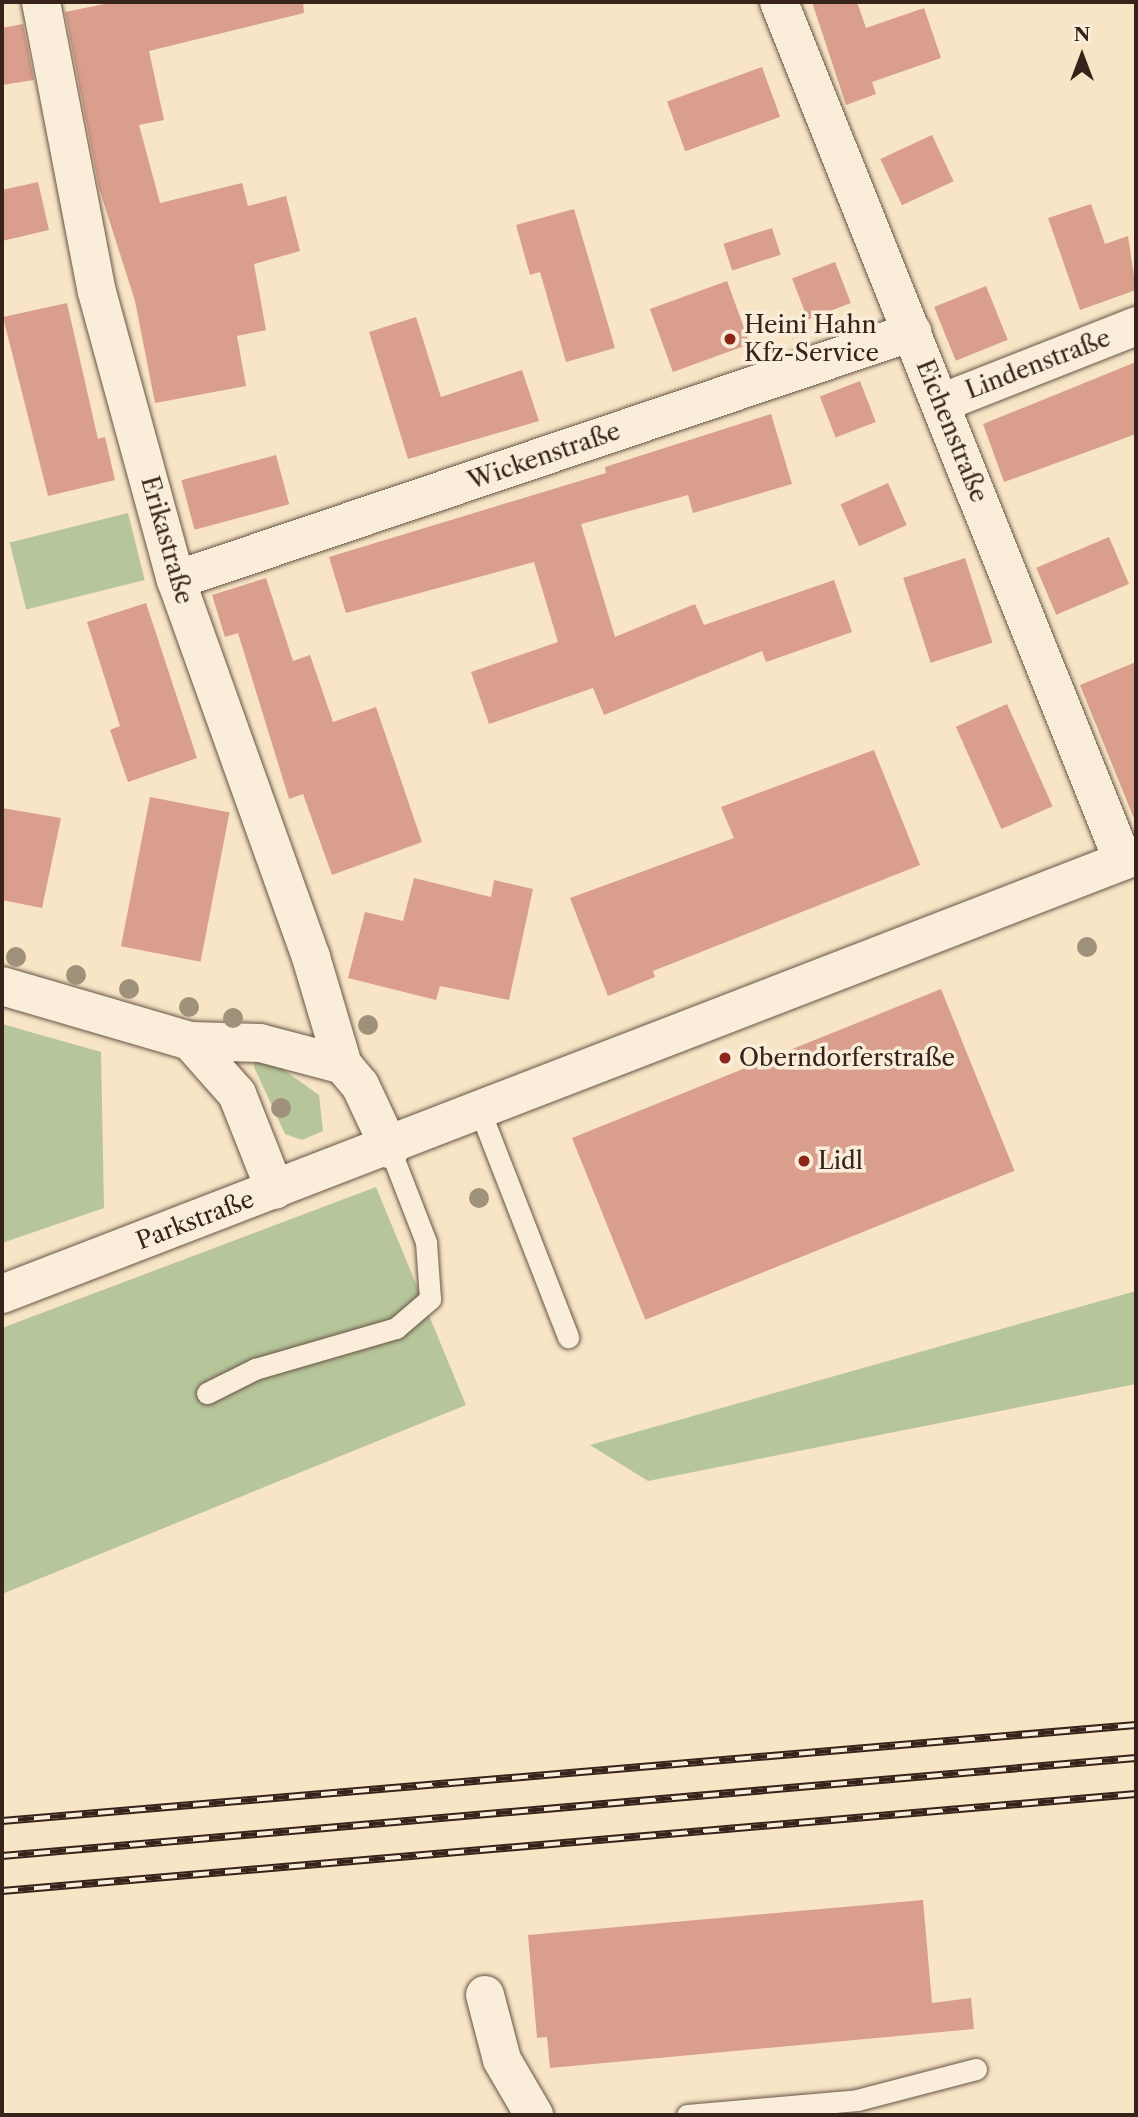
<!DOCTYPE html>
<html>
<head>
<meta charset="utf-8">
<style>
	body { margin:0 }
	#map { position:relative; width:1138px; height:2117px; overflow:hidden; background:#f7e5c6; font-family:"Libre Caslon Text",serif }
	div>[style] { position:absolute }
	.green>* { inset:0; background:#b7c69a; transform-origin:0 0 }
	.building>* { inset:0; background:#d99e8c; transform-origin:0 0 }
	.roads { filter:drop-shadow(0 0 2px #685446) drop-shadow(0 0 2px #685446) }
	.service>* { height:21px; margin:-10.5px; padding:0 10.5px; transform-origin:10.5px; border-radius:10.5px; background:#faeeda }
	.minor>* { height:38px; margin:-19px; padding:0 19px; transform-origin:19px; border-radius:19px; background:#faeeda }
	.tertiary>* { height:38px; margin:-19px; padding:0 19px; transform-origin:19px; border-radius:19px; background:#faeeda }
	.secondary>* { height:38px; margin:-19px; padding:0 19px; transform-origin:19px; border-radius:19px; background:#faeeda }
	.rail>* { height:8px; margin-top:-4px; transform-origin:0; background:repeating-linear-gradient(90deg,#faeeda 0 16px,#38231b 0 32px); box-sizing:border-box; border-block:2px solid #38231b }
	.trees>* { width:20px; height:20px; margin:-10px; border-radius:50%; background:#a0917a }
	.dots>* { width:19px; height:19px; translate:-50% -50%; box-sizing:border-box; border:4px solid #faeeda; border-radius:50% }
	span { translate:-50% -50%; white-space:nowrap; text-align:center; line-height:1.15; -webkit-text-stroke:7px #faeeda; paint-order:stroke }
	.poi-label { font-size:24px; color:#38231b }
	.left { translate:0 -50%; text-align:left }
	.street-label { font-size:24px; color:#38231b }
	.frame { position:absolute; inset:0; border:4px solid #38231b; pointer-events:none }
	.north { position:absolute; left:1047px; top:21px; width:70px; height:70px; -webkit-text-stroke:5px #faeeda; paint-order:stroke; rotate:0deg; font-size:19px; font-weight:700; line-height:28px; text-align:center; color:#38231b }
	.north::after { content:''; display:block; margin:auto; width:24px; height:32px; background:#38231b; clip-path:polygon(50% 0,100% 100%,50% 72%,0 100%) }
</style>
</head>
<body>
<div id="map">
	<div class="green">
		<div style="left:128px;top:513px;width:69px;height:122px;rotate:76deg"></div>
		<div style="clip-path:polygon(2px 1024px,101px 1052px,104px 1208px,2px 1243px)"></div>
		<div style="clip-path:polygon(270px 1060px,319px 1095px,323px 1131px,302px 1140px,285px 1134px,254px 1067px,254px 1061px)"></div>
		<div style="clip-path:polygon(376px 1187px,466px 1405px,2px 1594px,2px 1328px)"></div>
		<div style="clip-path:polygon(1136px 1291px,1136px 1384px,648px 1481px,590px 1445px)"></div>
	</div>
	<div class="building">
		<div style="clip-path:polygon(114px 2px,303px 2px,304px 13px,149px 51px,164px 120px,139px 125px,160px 203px,242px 183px,248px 206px,286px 196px,300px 251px,254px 264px,266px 330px,237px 336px,246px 386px,155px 403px,135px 301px,99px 188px,65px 12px)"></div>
		<div style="clip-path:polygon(812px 2px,857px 2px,866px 28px,924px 8px,941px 58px,872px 82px,876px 94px,846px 105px)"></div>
		<div style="clip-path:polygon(23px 24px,34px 80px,2px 85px,2px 28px)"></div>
		<div style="left:762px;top:67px;width:53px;height:101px;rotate:70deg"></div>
		<div style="left:932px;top:135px;width:51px;height:57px;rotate:65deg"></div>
		<div style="clip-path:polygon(38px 182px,49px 230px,2px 241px,2px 190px)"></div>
		<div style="clip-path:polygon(1091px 204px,1105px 244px,1128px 236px,1136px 290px,1080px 310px,1048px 218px)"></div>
		<div style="clip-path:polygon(574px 209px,615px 348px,566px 362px,540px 272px,530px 275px,516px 225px)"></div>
		<div style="left:772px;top:228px;width:28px;height:51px;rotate:72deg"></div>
		<div style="left:835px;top:262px;width:44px;height:46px;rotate:69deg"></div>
		<div style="left:727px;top:281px;width:67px;height:82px;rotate:70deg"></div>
		<div style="left:986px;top:286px;width:58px;height:56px;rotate:68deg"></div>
		<div style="clip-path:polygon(67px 303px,98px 439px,105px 437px,115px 480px,48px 496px,3px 317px)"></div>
		<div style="clip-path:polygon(416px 317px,441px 397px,522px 370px,539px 421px,408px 459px,369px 332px)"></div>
		<div style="clip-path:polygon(1136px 362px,1136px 434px,1004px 482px,983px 424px)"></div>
		<div style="left:860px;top:381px;width:44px;height:43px;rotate:69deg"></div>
		<div style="clip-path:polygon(771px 414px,792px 484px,693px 513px,688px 495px,581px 524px,615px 637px,695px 604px,704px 625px,834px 580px,852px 632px,766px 662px,762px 651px,604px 715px,593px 688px,489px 724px,471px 672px,558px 642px,534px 562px,346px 613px,329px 557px,606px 473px,605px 467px)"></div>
		<div style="left:276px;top:455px;width:51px;height:98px;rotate:75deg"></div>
		<div style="left:888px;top:483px;width:46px;height:52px;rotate:66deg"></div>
		<div style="left:1109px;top:537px;width:51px;height:79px;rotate:67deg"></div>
		<div style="left:965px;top:558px;width:89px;height:65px;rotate:72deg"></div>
		<div style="clip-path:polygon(266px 578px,293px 661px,310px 655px,333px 722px,376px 707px,422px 842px,332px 875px,303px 794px,289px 799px,238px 633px,225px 637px,212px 595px)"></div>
		<div style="clip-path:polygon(146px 603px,197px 758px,128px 782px,110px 730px,120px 726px,87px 622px)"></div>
		<div style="clip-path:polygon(1136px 662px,1136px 821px,1135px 821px,1080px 685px)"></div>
		<div style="left:1007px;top:704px;width:112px;height:56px;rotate:66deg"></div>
		<div style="clip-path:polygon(874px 750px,920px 865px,653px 971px,655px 977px,608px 996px,570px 898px,734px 838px,721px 807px)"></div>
		<div style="left:150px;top:797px;width:81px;height:152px;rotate:11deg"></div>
		<div style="clip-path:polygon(2px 808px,61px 818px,42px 908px,2px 900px)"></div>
		<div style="clip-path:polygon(414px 878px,491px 897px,494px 880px,533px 889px,509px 1000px,440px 986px,436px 1000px,348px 978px,365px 912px,403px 921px)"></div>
		<div style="left:941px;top:989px;width:196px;height:398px;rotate:68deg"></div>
		<div style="clip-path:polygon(923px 1900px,932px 2003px,971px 1998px,974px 2029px,550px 2068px,547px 2037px,537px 2038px,528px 1935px)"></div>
	</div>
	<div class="roads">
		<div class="service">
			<div style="left:480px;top:1111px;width:243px;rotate:68.7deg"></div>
			<div style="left:207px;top:1393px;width:54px;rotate:-26.6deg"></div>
			<div style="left:255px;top:1369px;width:147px;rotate:-16.2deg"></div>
			<div style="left:396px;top:1328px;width:45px;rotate:-40.5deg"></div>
			<div style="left:430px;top:1299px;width:57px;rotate:-94deg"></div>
			<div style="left:426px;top:1242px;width:100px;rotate:-111.2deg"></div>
			<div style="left:687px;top:2115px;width:171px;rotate:-5deg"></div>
			<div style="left:857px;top:2100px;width:123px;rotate:-14.6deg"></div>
		</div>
		<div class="minor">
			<div style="left:41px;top:2px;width:295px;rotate:79.1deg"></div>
			<div style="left:97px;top:292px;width:299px;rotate:74.7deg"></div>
			<div style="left:176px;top:580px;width:400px;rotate:70.3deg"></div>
			<div style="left:311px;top:957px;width:113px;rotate:73.5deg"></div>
			<div style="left:941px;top:403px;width:210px;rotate:-21.5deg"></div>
			<div style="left:176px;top:580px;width:777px;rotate:-18.62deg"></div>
			<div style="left:485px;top:1995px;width:67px;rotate:75.3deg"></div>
			<div style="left:502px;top:2060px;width:64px;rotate:59.8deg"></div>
		</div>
		<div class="tertiary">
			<div style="left:779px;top:2px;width:925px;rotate:68.18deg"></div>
			<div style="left:2px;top:986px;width:196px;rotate:16.3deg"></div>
			<div style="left:190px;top:1041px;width:70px;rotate:1.6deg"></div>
			<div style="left:260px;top:1043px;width:86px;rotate:14.8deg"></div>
			<div style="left:343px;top:1065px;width:26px;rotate:50deg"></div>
			<div style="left:360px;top:1085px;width:71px;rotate:64.9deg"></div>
			<div style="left:190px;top:1041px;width:71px;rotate:48.4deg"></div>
			<div style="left:237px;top:1094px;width:103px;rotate:68.4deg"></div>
		</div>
		<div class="secondary">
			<div style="left:2px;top:1294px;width:1216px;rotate:-21.12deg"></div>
		</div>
	</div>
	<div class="rail">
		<div style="left:2px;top:1821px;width:1138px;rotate:-4.84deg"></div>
		<div style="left:2px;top:1856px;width:1138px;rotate:-4.94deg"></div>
		<div style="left:2px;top:1891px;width:1138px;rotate:-4.89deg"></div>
	</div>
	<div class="trees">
		<div style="left:1087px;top:947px"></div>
		<div style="left:16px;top:957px"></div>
		<div style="left:76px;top:975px"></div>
		<div style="left:129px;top:989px"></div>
		<div style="left:189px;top:1007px"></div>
		<div style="left:233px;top:1018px"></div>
		<div style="left:368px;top:1025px"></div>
		<div style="left:281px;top:1108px"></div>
		<div style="left:479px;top:1198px"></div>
	</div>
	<div class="dots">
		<div style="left:730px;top:339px;background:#8f2418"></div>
		<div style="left:725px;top:1058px;background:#8f2418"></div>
		<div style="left:804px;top:1161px;background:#8f2418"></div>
	</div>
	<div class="poi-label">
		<span class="left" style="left:744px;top:339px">Heini Hahn<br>Kfz-Service</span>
		<span class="left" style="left:739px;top:1058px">Oberndorferstraße</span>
		<span class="left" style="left:818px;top:1161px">Lidl</span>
	</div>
	<div class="street-label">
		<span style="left:1038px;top:364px;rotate:-21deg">Lindenstraße</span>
		<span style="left:952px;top:431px;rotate:68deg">Eichenstraße</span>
		<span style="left:544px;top:456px;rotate:-19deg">Wickenstraße</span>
		<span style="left:167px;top:540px;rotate:74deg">Erikastraße</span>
		<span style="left:195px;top:1220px;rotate:-21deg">Parkstraße</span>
	</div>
	<div class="frame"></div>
	<div class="north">N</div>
</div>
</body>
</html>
